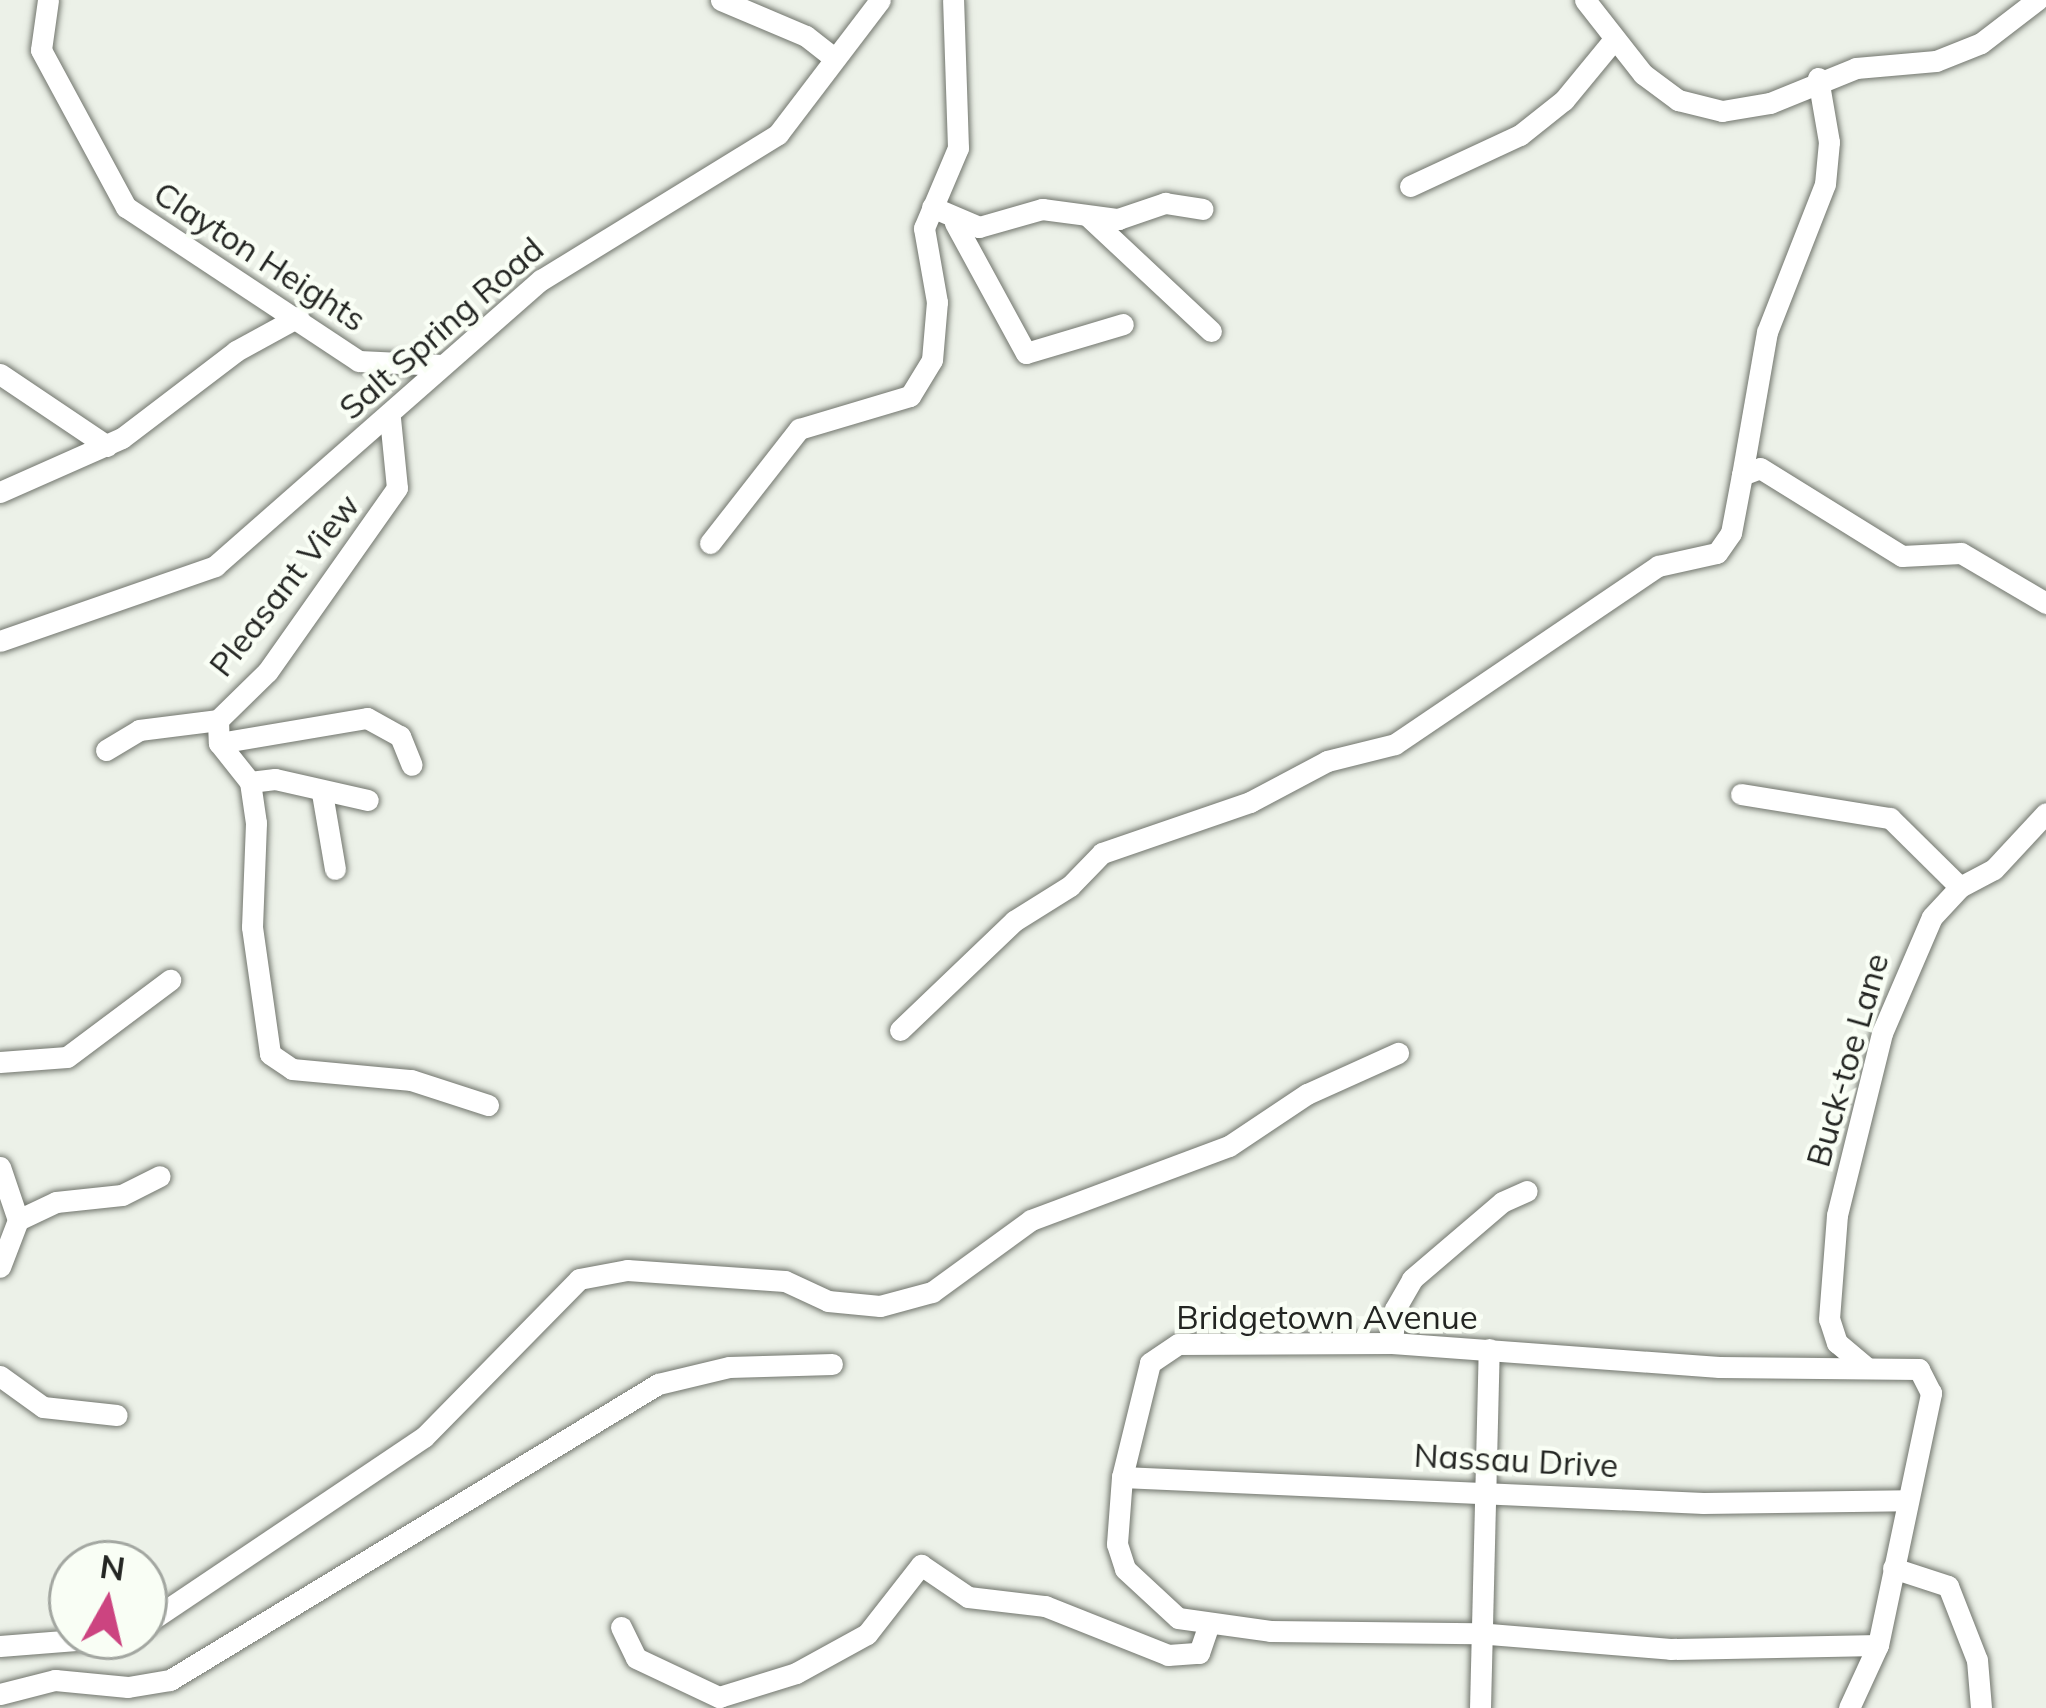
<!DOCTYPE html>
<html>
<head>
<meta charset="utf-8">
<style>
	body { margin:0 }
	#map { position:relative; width:2046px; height:1708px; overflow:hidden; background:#ecf1e8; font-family:Mulish,sans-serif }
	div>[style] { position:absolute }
	.roads { filter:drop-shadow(0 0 3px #71756d) drop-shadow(0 0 3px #71756d) }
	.minor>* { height:21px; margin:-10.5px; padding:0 10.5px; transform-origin:10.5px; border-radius:10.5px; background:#fff }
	span { translate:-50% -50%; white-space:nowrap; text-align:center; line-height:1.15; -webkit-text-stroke:9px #f9fef5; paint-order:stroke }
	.street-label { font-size:33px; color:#232522 }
	.north { position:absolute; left:48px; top:1540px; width:120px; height:120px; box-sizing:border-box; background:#f9fef5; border:3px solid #a3a7a1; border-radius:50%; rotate:8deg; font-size:33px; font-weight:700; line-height:48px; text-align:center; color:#232522 }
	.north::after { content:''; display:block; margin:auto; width:42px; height:54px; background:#cc4480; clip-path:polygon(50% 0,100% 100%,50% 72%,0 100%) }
</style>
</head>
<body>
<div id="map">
	<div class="roads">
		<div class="minor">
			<div style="left:48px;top:0;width:50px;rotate:98deg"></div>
			<div style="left:41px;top:50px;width:179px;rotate:61.6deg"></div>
			<div style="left:126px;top:207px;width:279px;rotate:33.5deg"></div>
			<div style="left:359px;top:361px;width:83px;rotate:2.8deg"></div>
			<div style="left:721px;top:0;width:92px;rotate:23deg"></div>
			<div style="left:806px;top:36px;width:36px;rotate:38deg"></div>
			<div style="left:1585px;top:0;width:94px;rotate:51.9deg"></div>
			<div style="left:1643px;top:74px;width:44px;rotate:36.6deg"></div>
			<div style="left:1678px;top:100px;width:45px;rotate:14deg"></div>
			<div style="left:1722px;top:111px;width:49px;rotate:-9.5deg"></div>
			<div style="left:1770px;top:103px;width:93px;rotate:-22.1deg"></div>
			<div style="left:1856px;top:68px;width:80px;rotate:-5deg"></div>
			<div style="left:1936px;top:61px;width:48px;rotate:-21.8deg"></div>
			<div style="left:1981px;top:43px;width:71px;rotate:-37.5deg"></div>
			<div style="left:1410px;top:186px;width:121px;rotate:-24.9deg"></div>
			<div style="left:1520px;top:135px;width:56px;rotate:-38.5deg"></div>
			<div style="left:1564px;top:100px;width:74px;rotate:-50.5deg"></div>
			<div style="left:932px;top:207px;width:51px;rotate:23.1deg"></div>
			<div style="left:979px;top:227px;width:66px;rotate:-15.9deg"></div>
			<div style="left:1042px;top:209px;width:77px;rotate:7.5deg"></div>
			<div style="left:1118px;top:219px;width:50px;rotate:-18.8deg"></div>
			<div style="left:1165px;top:203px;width:38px;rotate:9deg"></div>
			<div style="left:1089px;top:217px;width:167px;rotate:43.1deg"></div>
			<div style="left:955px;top:223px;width:148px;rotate:61.4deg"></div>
			<div style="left:1026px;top:353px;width:101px;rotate:-16.6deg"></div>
			<div style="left:0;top:374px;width:129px;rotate:33.9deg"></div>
			<div style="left:390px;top:418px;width:70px;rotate:84.3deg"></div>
			<div style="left:397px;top:488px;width:225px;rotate:125.2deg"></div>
			<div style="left:267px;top:672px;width:69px;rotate:135.6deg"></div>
			<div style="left:218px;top:720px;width:23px;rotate:88deg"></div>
			<div style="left:219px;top:743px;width:50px;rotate:51.5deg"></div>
			<div style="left:250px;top:782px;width:41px;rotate:81.7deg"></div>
			<div style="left:256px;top:823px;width:104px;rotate:92.2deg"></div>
			<div style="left:252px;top:927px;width:128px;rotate:81.9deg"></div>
			<div style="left:270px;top:1054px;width:27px;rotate:34deg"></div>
			<div style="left:292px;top:1069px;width:120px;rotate:5.3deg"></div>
			<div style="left:411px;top:1080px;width:81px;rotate:18deg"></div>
			<div style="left:1742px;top:475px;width:145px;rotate:-80.1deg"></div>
			<div style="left:1767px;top:332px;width:159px;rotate:-68.6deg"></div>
			<div style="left:1825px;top:184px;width:42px;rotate:-84.6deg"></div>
			<div style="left:1829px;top:142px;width:65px;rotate:-99.8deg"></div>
			<div style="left:0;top:492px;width:133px;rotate:-23.9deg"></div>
			<div style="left:122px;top:438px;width:143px;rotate:-37.3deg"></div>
			<div style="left:236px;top:351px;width:71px;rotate:-28.7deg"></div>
			<div style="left:710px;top:543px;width:145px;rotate:-52deg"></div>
			<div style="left:799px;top:429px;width:116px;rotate:-16.6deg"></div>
			<div style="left:910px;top:396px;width:42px;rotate:-58.6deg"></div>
			<div style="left:932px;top:360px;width:58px;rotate:-85.1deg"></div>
			<div style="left:937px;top:302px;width:75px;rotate:-100deg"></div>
			<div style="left:924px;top:228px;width:87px;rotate:-67deg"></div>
			<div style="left:958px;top:148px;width:148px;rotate:-91.9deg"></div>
			<div style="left:0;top:641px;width:228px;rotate:-19.2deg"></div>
			<div style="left:215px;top:566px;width:434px;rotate:-41.3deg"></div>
			<div style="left:541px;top:280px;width:278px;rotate:-31.6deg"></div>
			<div style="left:778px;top:134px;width:168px;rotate:-52.7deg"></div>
			<div style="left:219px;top:743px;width:150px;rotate:-9.6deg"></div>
			<div style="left:367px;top:718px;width:38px;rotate:29deg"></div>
			<div style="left:400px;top:736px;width:31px;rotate:68deg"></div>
			<div style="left:106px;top:750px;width:39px;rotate:-31deg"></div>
			<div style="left:139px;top:730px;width:80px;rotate:-7.2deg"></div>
			<div style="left:250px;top:782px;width:25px;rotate:-7deg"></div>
			<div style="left:275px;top:779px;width:95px;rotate:12.7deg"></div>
			<div style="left:322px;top:793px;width:77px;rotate:80.3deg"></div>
			<div style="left:1741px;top:794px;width:151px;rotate:9.2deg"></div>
			<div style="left:1890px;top:818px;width:98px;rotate:44.6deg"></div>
			<div style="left:900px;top:1030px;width:158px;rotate:-43.7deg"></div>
			<div style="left:1014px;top:921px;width:66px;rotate:-32deg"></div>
			<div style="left:1070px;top:886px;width:46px;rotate:-45.9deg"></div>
			<div style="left:1102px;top:853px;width:157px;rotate:-19deg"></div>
			<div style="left:1250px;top:802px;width:87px;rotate:-28deg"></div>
			<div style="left:1327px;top:761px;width:70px;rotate:-14deg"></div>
			<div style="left:1395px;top:744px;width:318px;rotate:-34.1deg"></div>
			<div style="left:1658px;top:566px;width:60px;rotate:-12.4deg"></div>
			<div style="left:1717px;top:553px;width:24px;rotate:-55deg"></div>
			<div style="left:1731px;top:533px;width:59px;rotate:-79.3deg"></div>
			<div style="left:1742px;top:475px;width:19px;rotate:-21deg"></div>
			<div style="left:1760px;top:468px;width:167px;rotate:31.8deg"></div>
			<div style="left:1902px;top:556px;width:59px;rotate:-2.9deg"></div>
			<div style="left:1961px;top:553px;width:99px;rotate:30.5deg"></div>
			<div style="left:0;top:1062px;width:67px;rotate:-4.3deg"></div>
			<div style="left:67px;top:1057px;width:129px;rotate:-36.8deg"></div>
			<div style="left:0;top:1167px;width:56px;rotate:71.2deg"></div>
			<div style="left:18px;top:1220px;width:50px;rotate:111deg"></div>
			<div style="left:18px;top:1220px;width:42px;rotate:-25.3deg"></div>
			<div style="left:56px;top:1202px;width:66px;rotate:-6.1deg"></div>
			<div style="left:122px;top:1195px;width:42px;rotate:-26.6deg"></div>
			<div style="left:1392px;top:1343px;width:34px;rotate:-85deg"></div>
			<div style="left:1395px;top:1309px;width:34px;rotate:-60deg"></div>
			<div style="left:1412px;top:1279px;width:118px;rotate:-40.5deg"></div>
			<div style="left:1502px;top:1202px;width:27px;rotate:-24deg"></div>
			<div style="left:1866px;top:1367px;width:38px;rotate:-140deg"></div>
			<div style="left:1837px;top:1343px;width:25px;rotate:-108deg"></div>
			<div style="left:1829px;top:1319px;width:104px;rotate:-85.6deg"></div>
			<div style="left:1837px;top:1215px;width:187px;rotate:-76.1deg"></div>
			<div style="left:1882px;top:1033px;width:126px;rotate:-66.7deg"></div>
			<div style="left:1932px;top:917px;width:41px;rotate:-47deg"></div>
			<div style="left:1960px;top:887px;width:38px;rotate:-28deg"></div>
			<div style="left:1994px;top:869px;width:76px;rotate:-47.1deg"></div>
			<div style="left:0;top:1376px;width:53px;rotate:35.8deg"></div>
			<div style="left:43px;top:1407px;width:74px;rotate:6.2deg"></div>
			<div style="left:1122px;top:1477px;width:582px;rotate:2.56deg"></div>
			<div style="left:1703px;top:1503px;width:204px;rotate:-0.8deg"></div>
			<div style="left:1893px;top:1568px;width:58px;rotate:18.1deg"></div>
			<div style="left:1948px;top:1586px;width:79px;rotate:68.6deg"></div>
			<div style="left:1977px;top:1660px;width:48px;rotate:85.2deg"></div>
			<div style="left:144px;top:1625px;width:337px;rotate:-33.9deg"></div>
			<div style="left:424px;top:1437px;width:221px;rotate:-45.5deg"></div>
			<div style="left:579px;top:1279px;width:49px;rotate:-10.6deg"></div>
			<div style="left:627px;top:1270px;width:158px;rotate:4deg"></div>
			<div style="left:785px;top:1281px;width:47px;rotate:24.9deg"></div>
			<div style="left:828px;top:1301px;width:52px;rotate:5.5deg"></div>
			<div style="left:880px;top:1306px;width:54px;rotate:-15.1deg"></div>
			<div style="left:932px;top:1292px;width:122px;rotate:-36deg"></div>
			<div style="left:1031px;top:1220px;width:211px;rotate:-20.5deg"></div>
			<div style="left:1229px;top:1146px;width:94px;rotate:-33.7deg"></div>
			<div style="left:1307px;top:1094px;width:100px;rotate:-24.3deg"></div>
			<div style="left:621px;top:1627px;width:34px;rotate:64deg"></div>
			<div style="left:636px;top:1658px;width:92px;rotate:25.2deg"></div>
			<div style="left:719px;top:1697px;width:81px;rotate:-17.3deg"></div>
			<div style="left:796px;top:1673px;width:81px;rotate:-28.8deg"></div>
			<div style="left:867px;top:1634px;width:88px;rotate:-52deg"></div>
			<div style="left:921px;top:1565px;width:57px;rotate:34.2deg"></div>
			<div style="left:968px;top:1597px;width:78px;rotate:6.7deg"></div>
			<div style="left:1045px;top:1606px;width:132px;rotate:21.7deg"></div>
			<div style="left:1168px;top:1655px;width:31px;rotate:-4deg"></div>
			<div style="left:1199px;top:1653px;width:31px;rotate:-71deg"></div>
			<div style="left:0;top:1646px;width:127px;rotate:-4.5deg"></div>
			<div style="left:0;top:1694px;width:57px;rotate:-14.3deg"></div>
			<div style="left:55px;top:1680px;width:73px;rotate:5.5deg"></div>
			<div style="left:128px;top:1687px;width:43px;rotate:-9.5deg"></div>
			<div style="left:170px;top:1680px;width:571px;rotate:-31.24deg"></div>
			<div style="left:658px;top:1384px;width:73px;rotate:-13.5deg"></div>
			<div style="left:729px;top:1367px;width:103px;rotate:-1.7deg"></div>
			<div style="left:1480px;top:1708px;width:359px;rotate:-88.6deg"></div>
			<div style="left:1849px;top:1708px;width:69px;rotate:-65.3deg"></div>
			<div style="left:1878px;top:1645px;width:258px;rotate:-78.1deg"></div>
			<div style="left:1931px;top:1393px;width:27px;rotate:-117deg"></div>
			<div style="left:1919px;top:1369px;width:200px;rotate:-179.4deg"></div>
			<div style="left:1719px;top:1367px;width:328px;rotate:-175.8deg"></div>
			<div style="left:1392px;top:1343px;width:214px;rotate:179.7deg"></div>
			<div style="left:1178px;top:1344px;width:34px;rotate:146deg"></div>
			<div style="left:1150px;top:1363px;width:117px;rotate:103.8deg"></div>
			<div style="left:1122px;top:1477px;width:67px;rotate:94.3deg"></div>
			<div style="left:1117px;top:1544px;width:26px;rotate:72deg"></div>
			<div style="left:1125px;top:1569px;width:72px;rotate:42.8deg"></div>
			<div style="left:1178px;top:1618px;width:93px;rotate:8deg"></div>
			<div style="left:1270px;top:1631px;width:207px;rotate:0.6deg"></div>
			<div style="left:1477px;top:1633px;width:194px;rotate:4.7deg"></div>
			<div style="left:1670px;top:1649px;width:208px;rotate:-1.1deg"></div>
		</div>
	</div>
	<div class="street-label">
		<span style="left:260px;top:256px;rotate:33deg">Clayton Heights</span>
		<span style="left:441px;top:328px;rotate:-41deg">Salt Spring Road</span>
		<span style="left:284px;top:585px;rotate:-52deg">Pleasant View</span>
		<span style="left:1847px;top:1060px;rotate:-74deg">Buck-toe Lane</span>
		<span style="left:1327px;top:1317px">Bridgetown Avenue</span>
		<span style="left:1516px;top:1460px;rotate:3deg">Nassau Drive</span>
	</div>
	<div class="north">N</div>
</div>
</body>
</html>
